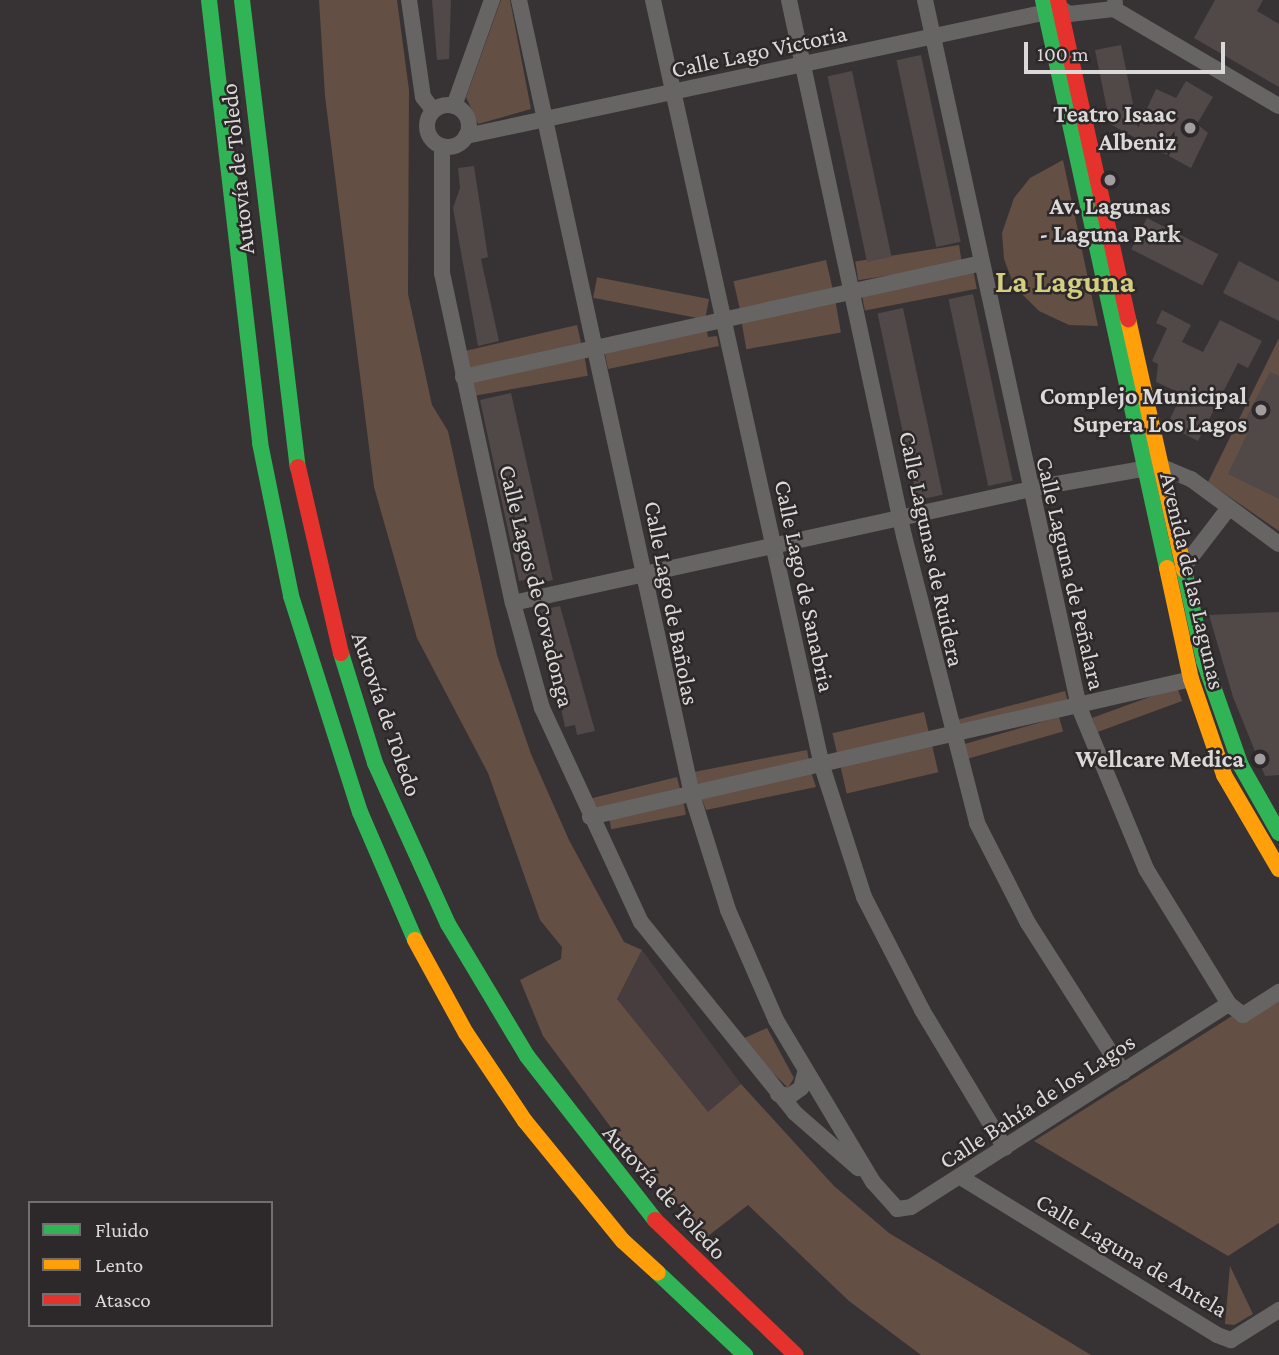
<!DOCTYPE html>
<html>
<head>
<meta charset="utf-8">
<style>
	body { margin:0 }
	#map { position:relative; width:1279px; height:1355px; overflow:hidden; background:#373334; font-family:"Crimson Pro",serif }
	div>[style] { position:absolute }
	.built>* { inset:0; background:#473c3e }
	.green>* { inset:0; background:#644f44; transform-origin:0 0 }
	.building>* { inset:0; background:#514848; transform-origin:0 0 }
	.street>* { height:16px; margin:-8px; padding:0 8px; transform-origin:8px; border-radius:8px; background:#676464 }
	.street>.ring { margin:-8px; padding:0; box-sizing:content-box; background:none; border:16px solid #676464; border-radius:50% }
	.fast>* { height:16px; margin:-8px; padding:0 8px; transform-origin:8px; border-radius:8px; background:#30b455 }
	.slow>* { height:16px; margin:-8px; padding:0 8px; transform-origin:8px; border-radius:8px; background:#ff9f0a }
	.jam>* { height:16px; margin:-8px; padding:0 8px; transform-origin:8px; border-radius:8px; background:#e5322d }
	.dots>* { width:19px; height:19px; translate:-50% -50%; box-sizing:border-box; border:4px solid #2d2829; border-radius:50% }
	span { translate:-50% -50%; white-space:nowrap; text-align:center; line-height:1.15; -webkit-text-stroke:5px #2d2829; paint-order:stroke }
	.street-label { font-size:24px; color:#dbd8d8 }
	.poi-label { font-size:24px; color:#dbd8d8; font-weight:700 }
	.right { translate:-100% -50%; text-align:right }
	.district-label { font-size:32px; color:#d3ce80; font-weight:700 }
	.legend { position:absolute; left:28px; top:1201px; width:245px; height:126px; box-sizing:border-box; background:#2d2829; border:2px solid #736e6f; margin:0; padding:9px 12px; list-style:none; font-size:21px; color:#dbd8d8 }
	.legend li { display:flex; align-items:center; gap:14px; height:35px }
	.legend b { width:35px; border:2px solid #736e6f }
	.scale { position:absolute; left:1024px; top:42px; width:201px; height:32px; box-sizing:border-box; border:4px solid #dbd8d8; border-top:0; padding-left:9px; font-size:21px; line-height:24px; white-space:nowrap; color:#dbd8d8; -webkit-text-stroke:5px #2d2829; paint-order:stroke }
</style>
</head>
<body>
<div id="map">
	<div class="built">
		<div style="clip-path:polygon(642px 950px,741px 1084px,708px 1113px,617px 999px)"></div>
	</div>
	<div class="green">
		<div style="clip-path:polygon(319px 0,397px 0,409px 90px,408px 294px,432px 405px,448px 431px,497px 655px,531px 754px,569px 840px,624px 942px,642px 950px,617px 999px,708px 1112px,741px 1084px,834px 1186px,889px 1233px,1091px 1355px,921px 1355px,849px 1301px,748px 1205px,708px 1236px,630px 1153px,543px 1036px,520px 980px,561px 959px,562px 947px,540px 920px,488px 773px,417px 638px,374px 487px,325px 96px)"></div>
		<div style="clip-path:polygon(501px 0,510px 0,531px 109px,478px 124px,466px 97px)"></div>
		<div style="clip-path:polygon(1063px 160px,1098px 326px,1069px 325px,1039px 311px,1014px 286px,1004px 259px,1002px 233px,1014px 198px,1030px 178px)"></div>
		<div style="left:959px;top:245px;width:19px;height:105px;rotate:81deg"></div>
		<div style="left:826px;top:260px;width:32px;height:95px;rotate:77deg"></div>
		<div style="left:973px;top:269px;width:20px;height:114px;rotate:79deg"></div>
		<div style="left:709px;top:299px;width:21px;height:114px;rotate:101deg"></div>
		<div style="left:835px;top:299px;width:34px;height:96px;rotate:80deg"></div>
		<div style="left:577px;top:325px;width:23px;height:114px;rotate:77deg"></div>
		<div style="clip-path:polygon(706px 326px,708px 337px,717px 336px,719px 346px,608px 369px,604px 349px)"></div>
		<div style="clip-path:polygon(1279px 338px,1279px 531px,1208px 482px)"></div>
		<div style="left:584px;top:354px;width:22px;height:115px;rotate:80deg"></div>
		<div style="left:1177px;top:687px;width:15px;height:90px;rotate:70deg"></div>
		<div style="left:1065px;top:691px;width:16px;height:115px;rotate:75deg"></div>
		<div style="left:924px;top:712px;width:28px;height:94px;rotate:77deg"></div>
		<div style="left:1059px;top:717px;width:15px;height:100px;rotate:74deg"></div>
		<div style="left:932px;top:745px;width:28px;height:94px;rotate:77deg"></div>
		<div style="left:807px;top:750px;width:15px;height:115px;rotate:79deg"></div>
		<div style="clip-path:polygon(811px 772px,816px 787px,706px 810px,701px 797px)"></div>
		<div style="left:677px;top:777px;width:16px;height:90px;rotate:76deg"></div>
		<div style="left:683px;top:800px;width:15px;height:76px;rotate:79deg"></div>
		<div style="clip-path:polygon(1279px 995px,1279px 1223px,1228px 1256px,1034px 1141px,1240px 1011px)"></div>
		<div style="clip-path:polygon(767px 1028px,794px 1078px,788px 1088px,740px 1040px)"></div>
		<div style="clip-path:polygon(1230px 1266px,1253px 1314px,1234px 1325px,1225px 1324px)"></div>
	</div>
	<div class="building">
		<div style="clip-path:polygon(432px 0,451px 0,449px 59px,437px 60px)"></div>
		<div style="clip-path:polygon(1215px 0,1263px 0,1257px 11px,1279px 24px,1279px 87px,1194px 38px)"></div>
		<div style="clip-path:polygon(1121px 45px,1138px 128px,1156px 89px,1176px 98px,1186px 81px,1213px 97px,1197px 124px,1208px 133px,1191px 168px,1110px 124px,1095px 50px)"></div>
		<div style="left:921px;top:55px;width:191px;height:25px;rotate:78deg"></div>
		<div style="left:852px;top:71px;width:190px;height:25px;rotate:78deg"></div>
		<div style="clip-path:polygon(474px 166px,488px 257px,481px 259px,499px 341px,478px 346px,453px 208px,460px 188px,458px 168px)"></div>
		<div style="left:1147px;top:218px;width:80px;height:35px;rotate:27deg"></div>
		<div style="clip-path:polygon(1239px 261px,1279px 282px,1279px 321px,1223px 293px)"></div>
		<div style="left:973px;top:294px;width:191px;height:25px;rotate:78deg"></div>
		<div style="left:903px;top:308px;width:191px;height:26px;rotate:78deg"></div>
		<div style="clip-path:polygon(1162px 310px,1191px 325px,1182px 342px,1203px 352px,1220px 320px,1262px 341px,1248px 368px,1238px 363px,1198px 441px,1167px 425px,1182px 394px,1156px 382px,1158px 364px,1152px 361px,1167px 328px,1156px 323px)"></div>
		<div style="clip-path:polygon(1270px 372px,1279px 376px,1279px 499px,1228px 474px,1250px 428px,1243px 424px)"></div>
		<div style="clip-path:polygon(511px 393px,553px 580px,535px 584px,534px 578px,519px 581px,480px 400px)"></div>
		<div style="clip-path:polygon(560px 606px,595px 731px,577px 735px,575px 725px,565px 727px,540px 610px)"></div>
		<div style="clip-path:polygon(1279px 612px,1279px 775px,1265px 776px,1233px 697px,1209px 615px)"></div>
	</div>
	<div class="street">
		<div style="left:409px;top:0;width:98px;rotate:81.8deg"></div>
		<div style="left:423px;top:97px;width:16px;rotate:52deg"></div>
		<div style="left:519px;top:0;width:814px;rotate:77.72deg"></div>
		<div style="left:692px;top:795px;width:121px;rotate:72.6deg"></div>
		<div style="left:728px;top:910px;width:120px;rotate:66.4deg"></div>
		<div style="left:776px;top:1020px;width:189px;rotate:59.1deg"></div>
		<div style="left:873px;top:1182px;width:36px;rotate:48deg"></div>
		<div style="left:897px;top:1209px;width:14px;rotate:-8deg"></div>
		<div style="left:911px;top:1207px;width:377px;rotate:-32.6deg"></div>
		<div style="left:653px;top:0;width:784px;rotate:77.56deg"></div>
		<div style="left:822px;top:766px;width:138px;rotate:72.2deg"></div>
		<div style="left:864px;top:897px;width:127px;rotate:62.8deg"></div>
		<div style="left:922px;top:1010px;width:161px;rotate:59deg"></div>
		<div style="left:789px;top:0;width:548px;rotate:77.89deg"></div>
		<div style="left:904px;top:536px;width:296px;rotate:75.7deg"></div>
		<div style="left:977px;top:823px;width:112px;rotate:63deg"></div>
		<div style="left:1028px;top:923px;width:177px;rotate:57.5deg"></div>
		<div style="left:925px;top:0;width:724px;rotate:77.71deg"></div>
		<div style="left:1079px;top:707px;width:175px;rotate:67.5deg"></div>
		<div style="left:1146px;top:869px;width:158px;rotate:58.4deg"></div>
		<div style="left:1229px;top:1004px;width:18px;rotate:38deg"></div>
		<div style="left:1243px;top:1015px;width:43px;rotate:-32.6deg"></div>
		<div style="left:1115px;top:3px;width:6px;rotate:99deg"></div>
		<div style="left:1114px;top:9px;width:191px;rotate:30.5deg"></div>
		<div style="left:1060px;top:8px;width:11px;rotate:34deg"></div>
		<div style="left:1069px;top:14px;width:45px;rotate:-6.3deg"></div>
		<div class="ring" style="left:427px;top:105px;width:26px;height:26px"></div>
		<div style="left:454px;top:106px;width:113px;rotate:-70.3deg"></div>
		<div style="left:466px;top:136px;width:603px;rotate:-12.05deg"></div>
		<div style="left:442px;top:147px;width:126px;rotate:90deg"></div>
		<div style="left:442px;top:273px;width:338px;rotate:77.9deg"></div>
		<div style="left:513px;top:603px;width:109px;rotate:74.6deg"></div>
		<div style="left:542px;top:708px;width:236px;rotate:65.2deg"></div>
		<div style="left:641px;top:922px;width:245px;rotate:51.1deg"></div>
		<div style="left:795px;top:1113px;width:84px;rotate:41.1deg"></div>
		<div style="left:463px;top:377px;width:531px;rotate:-12.39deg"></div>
		<div style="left:1182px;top:569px;width:76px;rotate:-52.5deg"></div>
		<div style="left:513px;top:603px;width:545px;rotate:-12.4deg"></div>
		<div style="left:1045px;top:486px;width:117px;rotate:-9.9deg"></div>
		<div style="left:1160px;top:466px;width:34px;rotate:23deg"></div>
		<div style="left:1191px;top:479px;width:109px;rotate:36.5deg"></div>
		<div style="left:590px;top:817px;width:617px;rotate:-12.93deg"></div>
		<div style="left:778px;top:1094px;width:12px;rotate:9deg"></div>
		<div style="left:790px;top:1096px;width:14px;rotate:-36deg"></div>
		<div style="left:801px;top:1088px;width:16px;rotate:-75deg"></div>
		<div style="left:962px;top:1178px;width:299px;rotate:31.6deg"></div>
		<div style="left:1217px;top:1335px;width:15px;rotate:20deg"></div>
		<div style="left:1231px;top:1340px;width:57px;rotate:-32deg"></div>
	</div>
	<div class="fast">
		<div style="left:209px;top:0;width:446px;rotate:83.4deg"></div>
		<div style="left:260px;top:443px;width:156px;rotate:78.5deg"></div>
		<div style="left:291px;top:596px;width:227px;rotate:72.3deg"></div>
		<div style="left:360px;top:812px;width:139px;rotate:66.7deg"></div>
		<div style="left:242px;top:0;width:470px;rotate:83.2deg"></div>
		<div style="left:1043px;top:0;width:581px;rotate:77.68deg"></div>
		<div style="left:1184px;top:570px;width:93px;rotate:77.6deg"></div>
		<div style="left:1204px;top:661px;width:111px;rotate:70.6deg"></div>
		<div style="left:1241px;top:766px;width:77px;rotate:60.4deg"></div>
		<div style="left:341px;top:653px;width:115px;rotate:72.8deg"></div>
		<div style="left:375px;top:763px;width:177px;rotate:65.6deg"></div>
		<div style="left:448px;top:924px;width:154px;rotate:59.1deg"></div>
		<div style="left:527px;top:1056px;width:208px;rotate:52deg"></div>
		<div style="left:658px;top:1273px;width:120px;rotate:43.3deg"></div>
	</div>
	<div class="slow">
		<div style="left:1128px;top:319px;width:257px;rotate:77.4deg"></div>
		<div style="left:1167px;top:568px;width:114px;rotate:77.8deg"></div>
		<div style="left:1191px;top:679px;width:102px;rotate:71deg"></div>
		<div style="left:1224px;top:775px;width:109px;rotate:59.7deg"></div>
		<div style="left:415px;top:940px;width:106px;rotate:61.3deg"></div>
		<div style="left:466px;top:1033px;width:106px;rotate:56.2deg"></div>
		<div style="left:525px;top:1121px;width:155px;rotate:50.8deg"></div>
		<div style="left:623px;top:1241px;width:47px;rotate:42.4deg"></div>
	</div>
	<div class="jam">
		<div style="left:1058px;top:0;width:327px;rotate:77.6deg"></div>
		<div style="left:298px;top:467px;width:191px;rotate:77deg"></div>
		<div style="left:655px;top:1220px;width:195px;rotate:43.8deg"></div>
	</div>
	<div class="dots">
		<div style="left:1190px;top:128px;background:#a29e9f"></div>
		<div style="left:1110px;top:180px;background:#a29e9f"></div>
		<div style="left:1261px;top:410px;background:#a29e9f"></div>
		<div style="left:1260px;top:759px;background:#a29e9f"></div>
	</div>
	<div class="street-label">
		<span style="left:759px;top:51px;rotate:-12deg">Calle Lago Victoria</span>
		<span style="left:237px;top:169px;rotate:-96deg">Autovía de Toledo</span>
		<span style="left:932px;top:549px;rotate:78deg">Calle Lagunas de Ruidera</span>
		<span style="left:1071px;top:573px;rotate:77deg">Calle Laguna de Peñalara</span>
		<span style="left:1193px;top:581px;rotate:77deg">Avenida de las Lagunas</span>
		<span style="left:537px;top:586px;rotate:76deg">Calle Lagos de Covadonga</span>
		<span style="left:805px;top:586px;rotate:78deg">Calle Lago de Sanabria</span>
		<span style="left:672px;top:603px;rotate:79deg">Calle Lago de Bañolas</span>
		<span style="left:387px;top:714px;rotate:71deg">Autovía de Toledo</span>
		<span style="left:1037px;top:1101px;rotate:-33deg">Calle Bahía de los Lagos</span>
		<span style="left:665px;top:1192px;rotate:48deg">Autovía de Toledo</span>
		<span style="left:1132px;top:1255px;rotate:31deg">Calle Laguna de Antela</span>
	</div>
	<div class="poi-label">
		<span class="right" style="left:1176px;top:128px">Teatro Isaac<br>Albeniz</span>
		<span style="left:1110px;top:220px">Av. Lagunas<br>- Laguna Park</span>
		<span class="right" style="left:1247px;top:410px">Complejo Municipal<br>Supera Los Lagos</span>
		<span class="right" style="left:1244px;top:759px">Wellcare Medica</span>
	</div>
	<div class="district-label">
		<span style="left:1065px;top:281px">La Laguna</span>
	</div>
	<ul class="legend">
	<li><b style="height:9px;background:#30b455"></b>Fluido</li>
	<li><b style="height:9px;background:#ff9f0a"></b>Lento</li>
	<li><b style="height:9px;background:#e5322d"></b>Atasco</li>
	</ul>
	<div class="scale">100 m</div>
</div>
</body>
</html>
